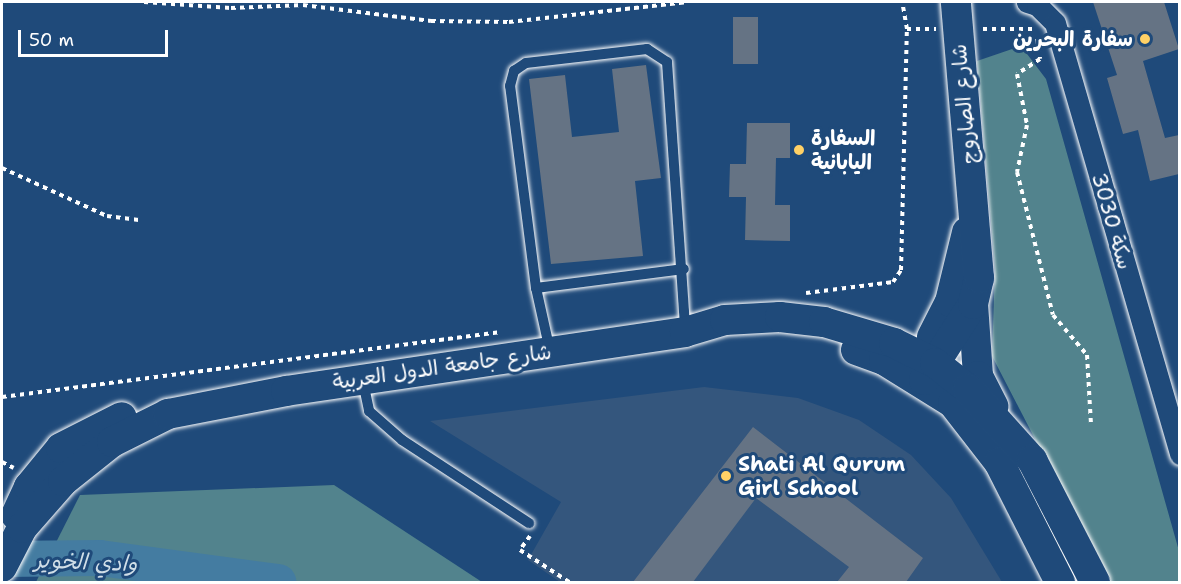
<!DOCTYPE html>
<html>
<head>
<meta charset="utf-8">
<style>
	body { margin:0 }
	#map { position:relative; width:1181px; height:584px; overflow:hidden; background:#1f4a7a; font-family:"Shantell Sans","Playpen Sans Arabic",sans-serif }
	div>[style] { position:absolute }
	.built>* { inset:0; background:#34567d }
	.green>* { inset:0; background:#52838d }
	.river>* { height:36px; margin:-18px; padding:0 18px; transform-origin:18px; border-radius:18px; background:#447ca1 }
	.building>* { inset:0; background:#657384; transform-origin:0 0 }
	.path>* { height:4px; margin-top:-2px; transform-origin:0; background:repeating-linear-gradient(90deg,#fff 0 4.5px,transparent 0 9px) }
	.roads { filter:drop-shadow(0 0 2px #fff) drop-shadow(0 0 2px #fff) }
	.lane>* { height:10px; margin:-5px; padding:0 5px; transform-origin:5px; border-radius:5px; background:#1f4a7a }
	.street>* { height:21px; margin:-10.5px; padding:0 10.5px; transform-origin:10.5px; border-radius:10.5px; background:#1f4a7a }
	.secondary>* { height:30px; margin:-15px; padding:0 15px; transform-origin:15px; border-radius:15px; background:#1f4a7a }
	.dots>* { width:16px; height:16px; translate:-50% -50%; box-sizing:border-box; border:3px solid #1f4a7a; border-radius:50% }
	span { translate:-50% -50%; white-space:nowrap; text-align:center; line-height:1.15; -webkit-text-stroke:6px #1f4a7a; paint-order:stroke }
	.poi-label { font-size:21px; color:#fff; font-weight:700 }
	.right { translate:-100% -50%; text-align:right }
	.left { translate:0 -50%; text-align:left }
	.street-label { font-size:21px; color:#fff }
	.water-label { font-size:22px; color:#d0dee8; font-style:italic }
	.frame { position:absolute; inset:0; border:3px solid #fff; pointer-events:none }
	.scale { position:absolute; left:18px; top:30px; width:150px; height:27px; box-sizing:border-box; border:3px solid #fff; border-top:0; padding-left:8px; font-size:18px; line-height:21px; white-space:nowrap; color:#fff; -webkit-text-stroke:4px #1f4a7a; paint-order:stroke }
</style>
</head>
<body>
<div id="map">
	<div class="built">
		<div style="clip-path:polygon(704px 387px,798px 398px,859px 420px,911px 455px,951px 498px,1002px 582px,560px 582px,528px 560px,561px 502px,430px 421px)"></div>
	</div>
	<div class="green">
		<div style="clip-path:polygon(1021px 46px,1046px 79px,1179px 551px,1179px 582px,1109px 582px,992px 356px,995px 269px,977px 61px)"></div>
		<div style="clip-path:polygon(334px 485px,482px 582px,36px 582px,80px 495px)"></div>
	</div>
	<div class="river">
		<div style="left:2px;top:559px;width:98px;rotate:-0.6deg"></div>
		<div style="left:100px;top:558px;width:180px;rotate:7.7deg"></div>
	</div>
	<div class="building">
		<div style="clip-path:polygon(1093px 2px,1164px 2px,1179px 49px,1143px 61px,1165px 138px,1179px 135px,1179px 174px,1150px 181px,1138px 130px,1123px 134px,1107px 78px,1117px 75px)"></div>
		<div style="left:733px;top:17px;width:25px;height:47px"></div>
		<div style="clip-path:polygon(646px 65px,661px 178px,635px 181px,643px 256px,551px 264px,529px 79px,565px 75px,572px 137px,619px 132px,612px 69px)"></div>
		<div style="clip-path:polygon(747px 123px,790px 123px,790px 158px,776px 158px,775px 205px,790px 205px,790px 241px,745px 240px,746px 197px,729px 197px,730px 164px,746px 164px)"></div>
		<div style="clip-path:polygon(753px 427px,923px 558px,906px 582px,837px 582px,849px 567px,756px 498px,693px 582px,633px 582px)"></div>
	</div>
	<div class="path">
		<div style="left:144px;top:2px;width:87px;rotate:3.9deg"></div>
		<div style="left:231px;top:8px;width:72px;rotate:-2.4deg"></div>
		<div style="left:303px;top:5px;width:129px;rotate:7.1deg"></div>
		<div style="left:431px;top:21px;width:78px;rotate:0.7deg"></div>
		<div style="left:509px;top:22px;width:178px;rotate:-6.4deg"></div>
		<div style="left:907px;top:29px;width:29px"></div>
		<div style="left:983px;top:29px;width:49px"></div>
		<div style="left:1037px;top:39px;width:20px;rotate:81deg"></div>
		<div style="left:1040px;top:59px;width:27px;rotate:147deg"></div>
		<div style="left:1017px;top:74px;width:52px;rotate:78.9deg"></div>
		<div style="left:1027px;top:125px;width:48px;rotate:102deg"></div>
		<div style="left:1017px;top:172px;width:147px;rotate:75.9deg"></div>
		<div style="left:1053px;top:315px;width:52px;rotate:49.6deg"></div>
		<div style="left:1087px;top:355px;width:69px;rotate:86.7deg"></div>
		<div style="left:2px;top:168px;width:115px;rotate:24.6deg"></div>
		<div style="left:107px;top:216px;width:34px;rotate:7deg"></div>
		<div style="left:806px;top:293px;width:88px;rotate:-7.2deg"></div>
		<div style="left:893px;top:282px;width:14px;rotate:-56deg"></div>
		<div style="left:901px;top:270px;width:241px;rotate:-88.6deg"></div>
		<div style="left:907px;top:29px;width:27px;rotate:-100deg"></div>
		<div style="left:2px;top:397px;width:503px;rotate:-7.42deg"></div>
		<div style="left:2px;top:462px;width:13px;rotate:27deg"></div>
		<div style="left:530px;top:536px;width:17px;rotate:126deg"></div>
		<div style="left:520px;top:550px;width:59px;rotate:33.1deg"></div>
	</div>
	<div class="roads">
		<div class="lane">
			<div style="left:536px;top:288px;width:149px;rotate:-7.3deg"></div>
			<div style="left:550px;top:351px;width:65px;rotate:-102.5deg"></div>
			<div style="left:536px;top:288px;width:204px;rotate:-97.3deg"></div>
			<div style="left:510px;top:86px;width:16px;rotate:-75deg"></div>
			<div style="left:514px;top:71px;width:14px;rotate:-34deg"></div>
			<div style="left:526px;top:63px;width:122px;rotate:-6.6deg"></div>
			<div style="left:647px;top:49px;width:24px;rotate:33deg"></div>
			<div style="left:667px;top:62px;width:268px;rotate:86.1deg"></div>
			<div style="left:363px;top:382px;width:30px;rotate:78deg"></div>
			<div style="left:369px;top:411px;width:44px;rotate:41.3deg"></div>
			<div style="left:402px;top:440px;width:152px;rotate:33.2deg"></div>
		</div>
		<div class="street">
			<div style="left:1027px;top:2px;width:10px;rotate:17deg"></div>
			<div style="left:1037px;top:5px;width:25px;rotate:45deg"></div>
			<div style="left:1055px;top:23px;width:449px;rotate:73.8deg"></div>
		</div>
		<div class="secondary">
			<div style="left:973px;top:304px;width:72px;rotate:86deg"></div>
			<div style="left:978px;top:376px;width:34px;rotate:63deg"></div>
			<div style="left:932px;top:337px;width:39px;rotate:-63deg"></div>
			<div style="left:950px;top:302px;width:72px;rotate:-76.3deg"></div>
			<div style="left:856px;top:350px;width:30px;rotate:20deg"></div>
			<div style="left:884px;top:360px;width:81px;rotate:31.9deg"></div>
			<div style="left:953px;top:403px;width:75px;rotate:52.1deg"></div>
			<div style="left:999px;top:462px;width:135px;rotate:63.1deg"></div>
			<div style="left:924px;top:380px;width:90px;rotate:-57.2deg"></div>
			<div style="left:973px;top:304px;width:27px;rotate:-77deg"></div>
			<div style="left:979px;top:278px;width:277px;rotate:-94.8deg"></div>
			<div style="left:16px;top:515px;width:31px;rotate:-65deg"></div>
			<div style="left:29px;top:487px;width:50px;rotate:-50.6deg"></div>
			<div style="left:61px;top:448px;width:68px;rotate:-26.9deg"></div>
			<div style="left:2px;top:567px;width:44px;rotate:-62.9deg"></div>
			<div style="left:22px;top:528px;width:62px;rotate:-48.9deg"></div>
			<div style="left:63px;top:481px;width:63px;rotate:-38.5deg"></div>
			<div style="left:112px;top:442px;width:63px;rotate:-26.6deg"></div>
			<div style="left:168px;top:414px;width:120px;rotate:-11deg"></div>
			<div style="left:286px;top:391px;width:403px;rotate:-8.4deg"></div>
			<div style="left:685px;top:332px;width:42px;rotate:-16.7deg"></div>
			<div style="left:725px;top:320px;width:55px;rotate:-3.1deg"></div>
			<div style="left:780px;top:317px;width:44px;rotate:6.5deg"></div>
			<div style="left:824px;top:322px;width:73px;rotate:16.7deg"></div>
			<div style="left:894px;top:343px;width:46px;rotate:26deg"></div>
			<div style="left:935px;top:363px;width:42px;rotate:38.2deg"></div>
			<div style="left:968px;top:389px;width:96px;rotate:48deg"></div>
			<div style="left:1032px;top:460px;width:137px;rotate:62.7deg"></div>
		</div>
	</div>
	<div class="dots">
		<div style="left:1145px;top:39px;background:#ffd166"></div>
		<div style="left:799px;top:150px;background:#ffd166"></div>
		<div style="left:726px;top:476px;background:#ffd166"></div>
	</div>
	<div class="poi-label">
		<span class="right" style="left:1133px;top:39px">سفارة البحرين</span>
		<span class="left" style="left:811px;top:150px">السفارة<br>اليابانية</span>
		<span class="left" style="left:738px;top:476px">Shati Al Qurum<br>Girl School</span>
	</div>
	<div class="street-label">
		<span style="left:964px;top:104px;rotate:-95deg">شارع الصاروج</span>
		<span style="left:1112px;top:221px;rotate:74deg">سكة 3030</span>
		<span style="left:442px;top:367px;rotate:-8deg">شارع جامعة الدول العربية</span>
	</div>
	<div class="water-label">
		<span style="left:86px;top:562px;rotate:2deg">وادي الخوير</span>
	</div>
	<div class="frame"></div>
	<div class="scale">50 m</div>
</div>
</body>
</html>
